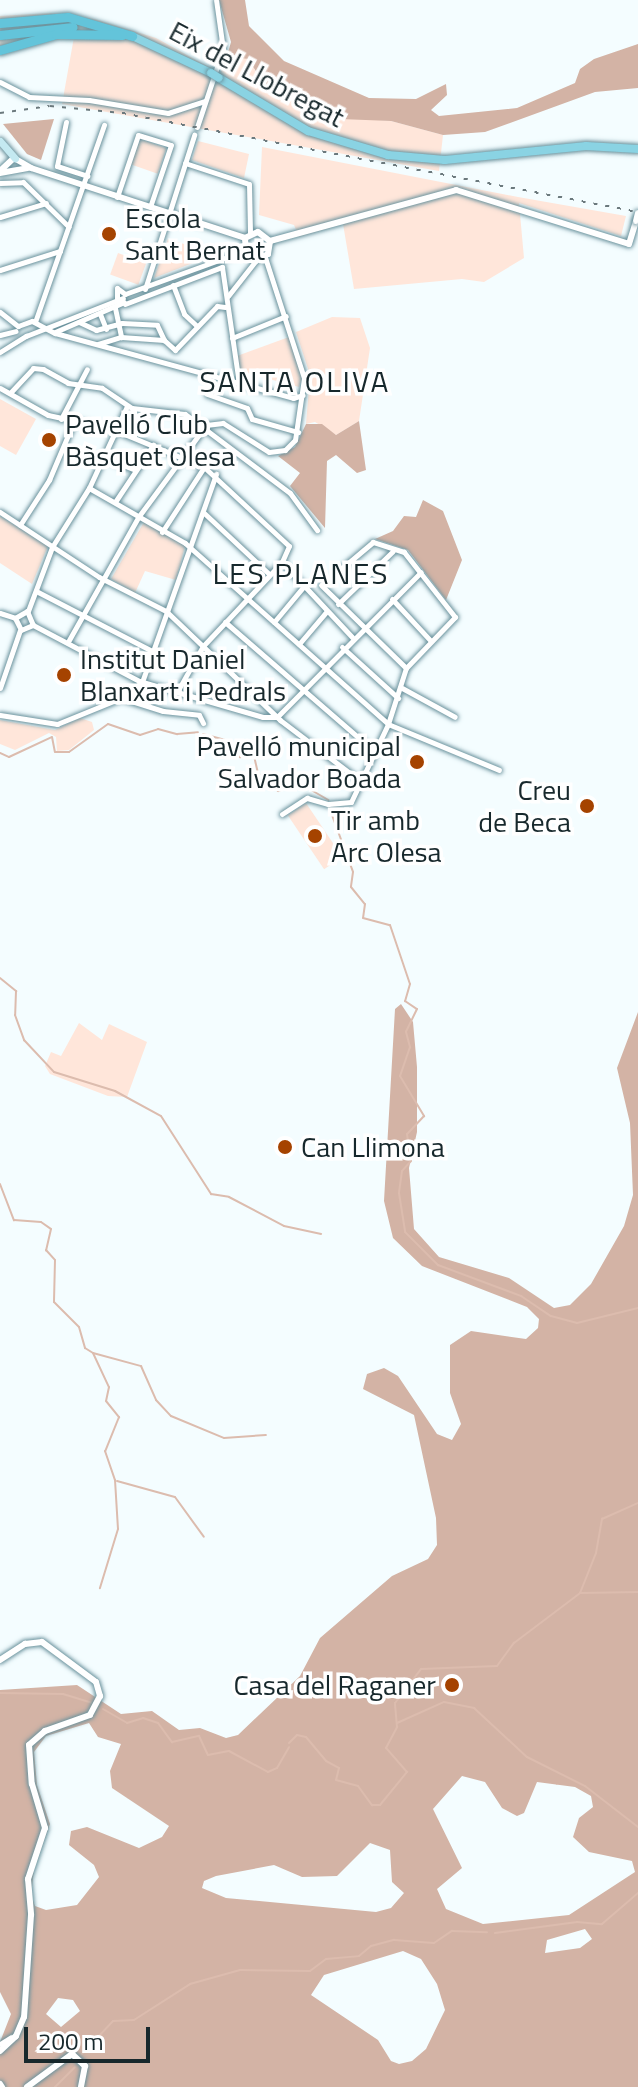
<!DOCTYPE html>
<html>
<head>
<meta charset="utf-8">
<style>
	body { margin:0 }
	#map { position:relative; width:638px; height:2087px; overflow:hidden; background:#f4fdff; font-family:"Titillium Web",sans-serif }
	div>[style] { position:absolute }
	.green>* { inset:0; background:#ffe6da; transform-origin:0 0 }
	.forest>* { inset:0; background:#d3b3a5 }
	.stream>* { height:2px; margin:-1px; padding:0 1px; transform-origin:1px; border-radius:1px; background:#dcbcae }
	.roads { filter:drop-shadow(0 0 2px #6a929d) drop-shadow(0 0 2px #6a929d) }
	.minor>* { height:5px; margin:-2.5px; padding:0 2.5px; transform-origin:2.5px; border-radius:2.5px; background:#fff }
	.tertiary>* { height:6px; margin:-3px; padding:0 3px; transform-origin:3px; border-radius:3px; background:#fff }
	.secondary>* { height:7px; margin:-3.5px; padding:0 3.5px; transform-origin:3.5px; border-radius:3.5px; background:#c4e9f1 }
	.primary>* { height:8px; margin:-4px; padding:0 4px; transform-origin:4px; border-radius:4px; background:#8ad3e3 }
	.trunk>* { height:9px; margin:-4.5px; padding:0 4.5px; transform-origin:4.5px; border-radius:4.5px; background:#63c4da }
	.rail>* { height:2px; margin-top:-1px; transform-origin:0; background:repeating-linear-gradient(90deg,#6b797d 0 4px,transparent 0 12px) }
	.bridges { filter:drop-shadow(0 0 2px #6a929d) drop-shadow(0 0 2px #6a929d) }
	.tertiary-bridge>* { height:6px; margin:-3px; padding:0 3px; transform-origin:3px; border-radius:3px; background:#fff }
	.primary-bridge>* { height:8px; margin:-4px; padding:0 4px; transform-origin:4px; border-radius:4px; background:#8ad3e3 }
	.dots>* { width:22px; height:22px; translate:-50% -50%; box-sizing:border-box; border:4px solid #fff; border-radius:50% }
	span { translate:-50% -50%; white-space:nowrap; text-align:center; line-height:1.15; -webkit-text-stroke:7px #fff; paint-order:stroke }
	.street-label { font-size:28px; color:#17282c }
	.poi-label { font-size:28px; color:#17282c }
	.left { translate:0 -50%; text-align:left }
	.right { translate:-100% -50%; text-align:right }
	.neighbourhood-label { font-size:30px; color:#17282c; letter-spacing:2px }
	.scale { position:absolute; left:24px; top:2027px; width:126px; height:36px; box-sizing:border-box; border:4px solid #17282c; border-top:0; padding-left:10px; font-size:24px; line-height:28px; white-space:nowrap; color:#17282c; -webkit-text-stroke:6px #fff; paint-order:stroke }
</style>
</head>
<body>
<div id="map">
	<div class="green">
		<div style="clip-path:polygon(50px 13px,95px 19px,156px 38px,220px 73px,227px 56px,241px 55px,251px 62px,264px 89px,283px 100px,320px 104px,331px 116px,391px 121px,443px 135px,439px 171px,62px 104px,74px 37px,49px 38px,0 55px,0 16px)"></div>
		<div style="left:140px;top:139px;width:28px;height:27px;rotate:19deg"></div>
		<div style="clip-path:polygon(198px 141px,249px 154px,244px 178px,192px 160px)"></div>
		<div style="clip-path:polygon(262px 147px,518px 197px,626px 216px,621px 236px,519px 203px,524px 258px,484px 282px,462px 279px,354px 289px,343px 224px,299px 237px,294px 225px,259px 215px)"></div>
		<div style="clip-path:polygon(168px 239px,216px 254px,154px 278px)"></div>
		<div style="left:118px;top:253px;width:30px;height:23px;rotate:20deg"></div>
		<div style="clip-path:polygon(332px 317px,360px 318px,370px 348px,359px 421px,336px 435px,315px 422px,306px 424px,310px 375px,296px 332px)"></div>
		<div style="clip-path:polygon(289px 337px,302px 378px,299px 387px,239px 371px,237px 356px)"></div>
		<div style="clip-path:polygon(0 399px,36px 419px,16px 455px,0 446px)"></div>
		<div style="clip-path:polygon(0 516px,48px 546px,32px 584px,0 563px)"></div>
		<div style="clip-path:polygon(144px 522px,185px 546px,176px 580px,145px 571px,135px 593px,111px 579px)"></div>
		<div style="clip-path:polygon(80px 718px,92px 722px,94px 730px,69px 750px,57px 751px,56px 737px,49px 733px,15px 750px,0 744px,0 720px,55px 730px)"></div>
		<div style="left:306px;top:803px;width:65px;height:22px;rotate:56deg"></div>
		<div style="clip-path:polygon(79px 1023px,102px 1040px,109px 1024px,147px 1042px,127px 1097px,108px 1096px,50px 1074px,45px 1066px,51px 1052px,61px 1056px)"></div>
	</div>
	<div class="forest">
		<div style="clip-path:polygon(219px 0,245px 0,249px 26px,284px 61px,369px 98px,416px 99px,446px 84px,447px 95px,431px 110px,439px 116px,517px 108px,575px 83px,580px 69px,594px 59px,638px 44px,638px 88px,595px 92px,485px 132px,443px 135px,391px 121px,340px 119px,320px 104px,271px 94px,248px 59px,227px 56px,231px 42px)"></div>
		<div style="clip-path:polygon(54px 119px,41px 160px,27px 154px,3px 124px)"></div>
		<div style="clip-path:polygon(359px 421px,366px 470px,357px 473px,336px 455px,327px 461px,325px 528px,290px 486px,300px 473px,278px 456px,295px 447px,306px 424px,322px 424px,336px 435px)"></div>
		<div style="clip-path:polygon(423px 500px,443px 511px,462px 560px,446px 600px,408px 550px,375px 539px,393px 531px,404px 516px,416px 517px)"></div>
		<div style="clip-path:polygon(evenodd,401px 1004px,413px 1022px,417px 1067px,417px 1132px,409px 1168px,414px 1229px,439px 1257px,509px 1278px,554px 1308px,570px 1305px,591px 1284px,624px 1226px,633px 1195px,630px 1123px,617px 1068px,638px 1012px,638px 2087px,0 2087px,0 2042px,11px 2014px,0 1992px,0 1690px,77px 1685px,121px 1714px,152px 1711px,179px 1730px,200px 1728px,226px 1738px,238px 1735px,300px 1676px,320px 1638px,392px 1576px,428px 1559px,437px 1545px,436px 1518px,414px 1415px,363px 1389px,367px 1374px,384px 1368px,398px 1376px,437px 1434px,452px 1440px,461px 1424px,450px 1393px,450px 1345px,471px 1331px,526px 1339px,538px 1328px,539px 1319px,527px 1307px,422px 1266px,393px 1238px,384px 1201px,395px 1009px,401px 1004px,89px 1723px,98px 1737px,121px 1744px,110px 1771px,112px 1788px,169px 1826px,162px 1837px,139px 1848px,87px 1827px,71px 1831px,69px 1845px,94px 1865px,99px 1877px,77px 1905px,46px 1910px,35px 1906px,31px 1895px,34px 1870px,50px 1824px,37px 1785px,34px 1752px,46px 1736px,89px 1723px,401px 1004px,462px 1776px,485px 1782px,502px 1808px,517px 1816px,524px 1813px,537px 1782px,575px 1787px,591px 1796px,593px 1807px,579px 1818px,573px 1837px,589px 1852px,632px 1861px,635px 1872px,569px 1915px,483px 1924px,446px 1909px,437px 1889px,462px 1868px,433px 1809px,462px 1776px,401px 1004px,370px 1843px,390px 1850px,392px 1882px,404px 1893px,391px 1908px,376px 1912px,226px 1898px,202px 1888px,204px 1881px,216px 1876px,274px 1865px,302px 1877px,337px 1876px,370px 1843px,401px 1004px,585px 1929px,592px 1939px,580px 1948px,545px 1953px,547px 1940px,585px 1929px,401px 1004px,403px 1951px,421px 1959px,437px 1984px,445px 2010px,426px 2049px,412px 2061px,399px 2064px,391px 2061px,378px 2040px,311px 1995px,324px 1975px,403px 1951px,401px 1004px,58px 1998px,73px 2000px,80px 2011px,61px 2027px,46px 2014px,58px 1998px)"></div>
	</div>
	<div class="stream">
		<div style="left:203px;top:734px;width:23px;rotate:15deg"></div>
		<div style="left:225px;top:740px;width:23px;rotate:49deg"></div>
		<div style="left:240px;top:757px;width:14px;rotate:-4deg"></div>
		<div style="left:254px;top:756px;width:17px;rotate:77deg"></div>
		<div style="left:258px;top:773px;width:27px;rotate:42deg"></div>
		<div style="left:278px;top:791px;width:22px;rotate:-21deg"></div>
		<div style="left:299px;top:783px;width:34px;rotate:30deg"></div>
		<div style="left:0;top:753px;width:10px;rotate:24deg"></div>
		<div style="left:9px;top:757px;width:47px;rotate:-24.9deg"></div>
		<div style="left:52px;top:737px;width:15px;rotate:79deg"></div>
		<div style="left:55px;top:752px;width:14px"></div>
		<div style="left:69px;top:752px;width:48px;rotate:-35.7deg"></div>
		<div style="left:108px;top:724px;width:34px;rotate:19deg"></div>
		<div style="left:140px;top:735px;width:19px;rotate:-18deg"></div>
		<div style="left:158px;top:729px;width:20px;rotate:15deg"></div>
		<div style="left:177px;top:734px;width:21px;rotate:-5deg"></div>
		<div style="left:329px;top:807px;width:69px;rotate:69.7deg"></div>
		<div style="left:353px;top:872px;width:15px;rotate:98deg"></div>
		<div style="left:351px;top:887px;width:22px;rotate:51deg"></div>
		<div style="left:365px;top:904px;width:14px;rotate:98deg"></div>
		<div style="left:363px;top:918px;width:28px;rotate:15deg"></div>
		<div style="left:390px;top:925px;width:62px;rotate:71.3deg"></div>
		<div style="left:410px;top:984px;width:18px;rotate:106deg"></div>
		<div style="left:405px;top:1001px;width:14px;rotate:34deg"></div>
		<div style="left:417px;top:1009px;width:25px;rotate:116deg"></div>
		<div style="left:406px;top:1032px;width:16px;rotate:75deg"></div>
		<div style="left:410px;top:1047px;width:31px;rotate:109deg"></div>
		<div style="left:400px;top:1076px;width:47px;rotate:59deg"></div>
		<div style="left:424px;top:1116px;width:25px;rotate:133deg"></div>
		<div style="left:407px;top:1134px;width:27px;rotate:82deg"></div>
		<div style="left:411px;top:1161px;width:13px;rotate:132deg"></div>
		<div style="left:402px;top:1171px;width:22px;rotate:98deg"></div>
		<div style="left:399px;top:1193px;width:39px;rotate:81deg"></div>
		<div style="left:405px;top:1232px;width:47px;rotate:45deg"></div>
		<div style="left:438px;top:1265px;width:89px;rotate:20.5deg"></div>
		<div style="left:521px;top:1296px;width:36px;rotate:34deg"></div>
		<div style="left:551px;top:1316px;width:27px;rotate:15deg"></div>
		<div style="left:577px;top:1323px;width:63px;rotate:-13.8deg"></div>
		<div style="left:0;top:978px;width:21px;rotate:39deg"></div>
		<div style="left:16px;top:991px;width:24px;rotate:92deg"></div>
		<div style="left:15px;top:1015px;width:27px;rotate:70deg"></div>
		<div style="left:24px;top:1040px;width:44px;rotate:46.8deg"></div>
		<div style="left:54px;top:1072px;width:64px;rotate:17.3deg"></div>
		<div style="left:115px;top:1091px;width:52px;rotate:28.5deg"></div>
		<div style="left:161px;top:1116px;width:93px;rotate:57.3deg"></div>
		<div style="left:211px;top:1194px;width:18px;rotate:9deg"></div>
		<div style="left:229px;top:1197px;width:62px;rotate:27.8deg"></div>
		<div style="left:284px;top:1226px;width:38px;rotate:12deg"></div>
		<div style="left:0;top:1184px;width:39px;rotate:69deg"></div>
		<div style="left:14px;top:1220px;width:27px;rotate:4deg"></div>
		<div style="left:41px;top:1222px;width:12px;rotate:35deg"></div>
		<div style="left:51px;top:1229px;width:22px;rotate:103deg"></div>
		<div style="left:46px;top:1250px;width:13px;rotate:48deg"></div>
		<div style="left:55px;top:1260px;width:42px;rotate:91.4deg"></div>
		<div style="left:54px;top:1302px;width:35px;rotate:45deg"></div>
		<div style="left:79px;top:1327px;width:22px;rotate:74deg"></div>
		<div style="left:85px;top:1348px;width:9px;rotate:32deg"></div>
		<div style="left:93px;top:1353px;width:38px;rotate:65deg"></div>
		<div style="left:109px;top:1387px;width:14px;rotate:102deg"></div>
		<div style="left:106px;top:1401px;width:21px;rotate:51deg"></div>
		<div style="left:119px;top:1417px;width:37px;rotate:112deg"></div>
		<div style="left:105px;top:1451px;width:31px;rotate:71deg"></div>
		<div style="left:115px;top:1480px;width:49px;rotate:86.5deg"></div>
		<div style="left:118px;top:1529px;width:62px;rotate:107deg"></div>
		<div style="left:93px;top:1353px;width:50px;rotate:15.2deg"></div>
		<div style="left:141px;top:1366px;width:37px;rotate:66deg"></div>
		<div style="left:156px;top:1400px;width:22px;rotate:47deg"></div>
		<div style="left:171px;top:1416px;width:57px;rotate:22.5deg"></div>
		<div style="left:224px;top:1438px;width:42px;rotate:-4.1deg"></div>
		<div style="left:117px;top:1481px;width:60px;rotate:15.4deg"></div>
		<div style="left:175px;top:1497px;width:49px;rotate:54.1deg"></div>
		<div style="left:580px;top:1593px;width:58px;rotate:-1deg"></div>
		<div style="left:0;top:1693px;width:63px;rotate:0.9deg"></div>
		<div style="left:63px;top:1694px;width:30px;rotate:17deg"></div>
		<div style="left:103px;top:1709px;width:28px;rotate:30deg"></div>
		<div style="left:127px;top:1723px;width:17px;rotate:-17deg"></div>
		<div style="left:143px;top:1718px;width:16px;rotate:18deg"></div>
		<div style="left:158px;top:1723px;width:24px;rotate:54deg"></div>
		<div style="left:172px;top:1742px;width:28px;rotate:-13deg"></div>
		<div style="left:199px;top:1736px;width:21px;rotate:65deg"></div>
		<div style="left:208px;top:1755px;width:21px;rotate:-11deg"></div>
		<div style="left:229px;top:1751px;width:44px;rotate:28.3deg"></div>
		<div style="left:268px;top:1772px;width:10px;rotate:-24deg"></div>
		<div style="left:277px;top:1768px;width:24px;rotate:-60deg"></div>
		<div style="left:397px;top:1723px;width:51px;rotate:-24.1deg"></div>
		<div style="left:444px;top:1702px;width:31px;rotate:11deg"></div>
		<div style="left:474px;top:1708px;width:72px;rotate:42.8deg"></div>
		<div style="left:527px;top:1757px;width:65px;rotate:26.6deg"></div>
		<div style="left:585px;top:1786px;width:67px;rotate:37.7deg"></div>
		<div style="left:289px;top:1743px;width:11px;rotate:-45deg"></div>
		<div style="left:297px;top:1735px;width:9px;rotate:13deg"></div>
		<div style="left:306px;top:1737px;width:31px;rotate:50deg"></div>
		<div style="left:326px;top:1761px;width:15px;rotate:28deg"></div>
		<div style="left:339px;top:1768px;width:12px;rotate:104deg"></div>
		<div style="left:336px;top:1780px;width:23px;rotate:15deg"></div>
		<div style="left:358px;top:1786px;width:24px;rotate:54deg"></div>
		<div style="left:372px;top:1805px;width:8px"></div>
		<div style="left:380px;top:1805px;width:43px;rotate:-50.7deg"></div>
		<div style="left:407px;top:1772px;width:32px;rotate:-131deg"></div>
		<div style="left:386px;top:1748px;width:24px;rotate:-62deg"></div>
		<div style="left:397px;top:1727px;width:24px;rotate:-95deg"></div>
		<div style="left:395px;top:1703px;width:43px;rotate:-52.6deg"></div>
		<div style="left:421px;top:1669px;width:76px;rotate:-2.3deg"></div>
		<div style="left:497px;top:1666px;width:29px;rotate:-54deg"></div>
		<div style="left:514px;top:1643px;width:83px;rotate:-37.1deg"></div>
		<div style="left:580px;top:1593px;width:43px;rotate:-68.2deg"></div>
		<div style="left:596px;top:1553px;width:35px;rotate:-80deg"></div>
		<div style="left:602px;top:1519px;width:39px;rotate:-24deg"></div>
		<div style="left:495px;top:1933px;width:83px;rotate:-7.6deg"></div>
		<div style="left:577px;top:1922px;width:25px;rotate:5deg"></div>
		<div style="left:602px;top:1924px;width:48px;rotate:-40.7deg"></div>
		<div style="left:82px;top:2054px;width:45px;rotate:-46.8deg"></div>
		<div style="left:113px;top:2021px;width:21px;rotate:-3deg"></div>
		<div style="left:134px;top:2020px;width:67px;rotate:-32.7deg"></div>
		<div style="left:190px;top:1984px;width:52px;rotate:-15.6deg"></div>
		<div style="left:240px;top:1970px;width:70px;rotate:0.8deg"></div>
		<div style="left:310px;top:1971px;width:20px;rotate:-37deg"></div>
		<div style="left:326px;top:1959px;width:33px;rotate:-5deg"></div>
		<div style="left:359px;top:1956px;width:16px;rotate:-40deg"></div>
		<div style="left:371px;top:1946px;width:24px;rotate:-15deg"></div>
		<div style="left:394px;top:1940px;width:40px;rotate:4.3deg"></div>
		<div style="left:434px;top:1943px;width:22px;rotate:-34deg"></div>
		<div style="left:452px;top:1931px;width:35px;rotate:2deg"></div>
		<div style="left:55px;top:2087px;width:28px;rotate:-45deg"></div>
	</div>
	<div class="roads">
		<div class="minor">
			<div style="left:0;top:82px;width:33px;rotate:27deg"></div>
			<div style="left:29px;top:97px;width:60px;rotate:2.9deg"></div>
			<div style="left:89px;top:100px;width:80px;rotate:9.3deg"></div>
			<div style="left:168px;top:113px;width:39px;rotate:-18deg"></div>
			<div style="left:66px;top:122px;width:45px;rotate:101.6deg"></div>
			<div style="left:57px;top:166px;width:32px;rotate:18deg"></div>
			<div style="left:197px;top:127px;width:82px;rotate:-71.6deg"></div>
			<div style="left:223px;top:49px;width:49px;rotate:-98.1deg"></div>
			<div style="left:185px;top:163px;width:67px;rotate:18.2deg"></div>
			<div style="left:249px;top:184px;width:49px;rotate:88.8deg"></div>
			<div style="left:0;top:183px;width:23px;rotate:-2deg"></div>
			<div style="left:23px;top:182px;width:64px;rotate:44.4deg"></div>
			<div style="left:117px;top:197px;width:65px;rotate:-71.3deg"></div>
			<div style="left:138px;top:135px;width:34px;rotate:17deg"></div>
			<div style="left:171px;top:145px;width:65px;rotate:108.7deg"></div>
			<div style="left:0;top:217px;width:48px;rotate:-16.9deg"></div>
			<div style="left:0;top:270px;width:63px;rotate:-17.6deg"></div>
			<div style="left:173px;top:285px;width:31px;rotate:69deg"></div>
			<div style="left:184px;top:314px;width:18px;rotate:43deg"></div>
			<div style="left:145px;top:289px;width:162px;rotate:-72.3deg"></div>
			<div style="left:125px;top:294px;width:127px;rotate:-19.9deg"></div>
			<div style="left:228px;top:296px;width:47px;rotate:-51.9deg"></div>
			<div style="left:117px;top:299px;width:11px;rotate:-90deg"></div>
			<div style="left:117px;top:288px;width:10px;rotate:37deg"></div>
			<div style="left:125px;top:304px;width:104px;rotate:-20.9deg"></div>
			<div style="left:222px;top:267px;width:117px;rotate:81.7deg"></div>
			<div style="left:115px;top:308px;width:30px;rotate:78deg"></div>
			<div style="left:0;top:312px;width:23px;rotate:38deg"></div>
			<div style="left:100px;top:314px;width:16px;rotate:68deg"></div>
			<div style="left:35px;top:322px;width:209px;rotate:-70.7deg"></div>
			<div style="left:79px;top:322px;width:19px;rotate:25deg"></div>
			<div style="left:96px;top:330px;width:27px;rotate:-15deg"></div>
			<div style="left:122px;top:323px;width:35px;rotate:3deg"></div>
			<div style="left:157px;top:325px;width:17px;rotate:65deg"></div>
			<div style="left:18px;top:326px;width:15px;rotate:-20deg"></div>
			<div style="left:32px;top:321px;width:26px;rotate:28deg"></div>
			<div style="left:55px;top:333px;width:191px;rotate:15.2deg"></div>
			<div style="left:239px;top:383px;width:56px;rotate:15.5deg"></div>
			<div style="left:293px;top:398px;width:10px;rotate:-17deg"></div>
			<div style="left:55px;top:332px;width:75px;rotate:-23.5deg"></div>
			<div style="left:0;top:335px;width:16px;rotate:-14deg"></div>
			<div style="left:232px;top:338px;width:58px;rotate:-22.2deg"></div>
			<div style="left:98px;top:344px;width:24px;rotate:-17deg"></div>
			<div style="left:121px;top:337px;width:43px;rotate:4deg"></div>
			<div style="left:164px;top:340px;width:15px;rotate:42deg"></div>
			<div style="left:175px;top:350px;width:61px;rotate:-46.3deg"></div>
			<div style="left:217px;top:306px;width:8px;rotate:7deg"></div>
			<div style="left:0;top:352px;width:31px;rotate:-32deg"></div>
			<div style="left:26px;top:336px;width:104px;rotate:-21.4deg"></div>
			<div style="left:0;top:388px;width:55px;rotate:29.4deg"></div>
			<div style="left:48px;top:415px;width:66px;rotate:12.3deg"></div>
			<div style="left:112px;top:429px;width:100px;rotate:22.4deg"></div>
			<div style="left:204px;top:467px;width:116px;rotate:42.9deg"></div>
			<div style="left:289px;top:546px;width:17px;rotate:114deg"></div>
			<div style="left:282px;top:562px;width:115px;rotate:133.2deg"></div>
			<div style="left:203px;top:646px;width:53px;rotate:119.5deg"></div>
			<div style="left:10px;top:393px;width:34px;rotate:-47deg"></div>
			<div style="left:33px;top:368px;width:10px;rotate:6deg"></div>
			<div style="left:43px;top:369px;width:29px;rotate:29deg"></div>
			<div style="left:68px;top:383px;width:34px;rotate:8deg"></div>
			<div style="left:102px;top:388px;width:36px;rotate:34deg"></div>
			<div style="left:132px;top:408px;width:53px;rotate:6.5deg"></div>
			<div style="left:185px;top:414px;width:131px;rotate:37deg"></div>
			<div style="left:290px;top:493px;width:46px;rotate:53.9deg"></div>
			<div style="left:207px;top:394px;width:42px;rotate:19.3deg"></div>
			<div style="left:247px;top:408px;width:12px;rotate:66deg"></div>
			<div style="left:252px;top:419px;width:48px;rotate:15.8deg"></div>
			<div style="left:61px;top:419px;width:56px;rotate:-62.5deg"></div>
			<div style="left:102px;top:457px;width:36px;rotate:21deg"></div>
			<div style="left:89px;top:488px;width:111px;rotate:29.8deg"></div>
			<div style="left:185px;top:543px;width:272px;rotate:41.7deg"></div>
			<div style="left:388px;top:724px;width:120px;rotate:22.5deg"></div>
			<div style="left:115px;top:502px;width:69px;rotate:-56.3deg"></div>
			<div style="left:0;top:512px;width:118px;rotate:33.3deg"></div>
			<div style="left:99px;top:577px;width:75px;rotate:26.9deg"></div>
			<div style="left:166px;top:611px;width:158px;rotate:43.7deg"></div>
			<div style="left:280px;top:720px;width:104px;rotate:37.2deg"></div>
			<div style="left:203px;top:512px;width:91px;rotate:43.2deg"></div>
			<div style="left:20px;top:525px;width:54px;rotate:-57.2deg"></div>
			<div style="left:49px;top:480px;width:64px;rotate:-67deg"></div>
			<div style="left:162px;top:532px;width:77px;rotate:-57.1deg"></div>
			<div style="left:282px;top:562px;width:103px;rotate:47deg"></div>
			<div style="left:321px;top:585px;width:119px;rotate:44.3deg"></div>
			<div style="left:36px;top:591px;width:135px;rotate:27.3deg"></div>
			<div style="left:392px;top:599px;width:56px;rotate:47.2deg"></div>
			<div style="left:338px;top:604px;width:76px;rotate:-43.9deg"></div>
			<div style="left:28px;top:611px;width:68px;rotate:-69.4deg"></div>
			<div style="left:52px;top:547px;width:70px;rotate:-57.9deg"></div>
			<div style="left:89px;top:488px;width:90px;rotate:-65.1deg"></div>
			<div style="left:0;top:613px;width:16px;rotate:18deg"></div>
			<div style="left:15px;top:618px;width:14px;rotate:-30deg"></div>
			<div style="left:27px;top:611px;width:15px;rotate:67deg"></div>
			<div style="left:15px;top:618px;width:13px;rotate:63deg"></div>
			<div style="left:21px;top:630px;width:13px;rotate:-23deg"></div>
			<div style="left:225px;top:622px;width:198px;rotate:40.9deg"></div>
			<div style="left:274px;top:622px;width:47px;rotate:-50.2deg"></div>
			<div style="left:33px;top:625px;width:120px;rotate:27.8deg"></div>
			<div style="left:139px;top:681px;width:129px;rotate:16.2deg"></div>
			<div style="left:263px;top:717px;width:14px"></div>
			<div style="left:69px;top:640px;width:142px;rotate:-60.6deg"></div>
			<div style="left:139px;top:516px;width:113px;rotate:-53.6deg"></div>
			<div style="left:206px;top:425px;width:17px;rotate:-7deg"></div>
			<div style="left:223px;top:423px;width:54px;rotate:32.2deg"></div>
			<div style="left:269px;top:452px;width:16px;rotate:-7deg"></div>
			<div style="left:285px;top:450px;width:14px;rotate:-45deg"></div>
			<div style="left:295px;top:440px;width:63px;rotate:-81.7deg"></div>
			<div style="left:304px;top:378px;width:127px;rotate:-107.9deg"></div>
			<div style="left:299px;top:644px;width:43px;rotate:-49.7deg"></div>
			<div style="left:342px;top:647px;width:76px;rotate:42.3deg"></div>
			<div style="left:0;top:688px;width:61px;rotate:-71deg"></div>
			<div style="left:402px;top:688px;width:60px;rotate:28.7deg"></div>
			<div style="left:122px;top:698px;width:43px;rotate:17.6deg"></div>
			<div style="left:163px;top:711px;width:36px;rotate:6deg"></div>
			<div style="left:199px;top:715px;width:9px;rotate:63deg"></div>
			<div style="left:0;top:715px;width:58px;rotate:9deg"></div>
			<div style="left:57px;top:724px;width:69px;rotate:-22.1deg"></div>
			<div style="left:121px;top:698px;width:26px;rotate:-37deg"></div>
			<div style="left:142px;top:682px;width:221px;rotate:-70.4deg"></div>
			<div style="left:277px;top:717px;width:204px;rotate:-45.2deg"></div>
			<div style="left:282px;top:814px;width:30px;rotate:-33deg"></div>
			<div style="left:307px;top:798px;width:22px;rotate:16deg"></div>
			<div style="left:328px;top:804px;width:23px;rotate:-5deg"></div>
			<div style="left:351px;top:802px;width:86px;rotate:-64.6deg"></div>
			<div style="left:388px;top:724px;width:59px;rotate:-72.2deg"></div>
			<div style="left:406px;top:668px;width:71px;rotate:-46.1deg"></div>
			<div style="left:455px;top:617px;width:83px;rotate:-128.1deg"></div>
			<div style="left:404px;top:552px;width:33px;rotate:-162deg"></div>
			<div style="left:373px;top:542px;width:50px;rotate:139.9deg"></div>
			<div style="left:0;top:2044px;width:13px;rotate:-32deg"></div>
		</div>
		<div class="tertiary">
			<div style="left:0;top:171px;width:19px;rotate:-43deg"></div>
			<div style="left:14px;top:158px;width:20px;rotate:30deg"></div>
			<div style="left:31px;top:168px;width:225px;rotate:18.1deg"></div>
			<div style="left:0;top:173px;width:28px;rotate:-10deg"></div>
			<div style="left:245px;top:238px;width:16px;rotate:86deg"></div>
			<div style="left:246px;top:254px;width:12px;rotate:24deg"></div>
			<div style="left:257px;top:259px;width:12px;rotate:-24deg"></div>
			<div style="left:268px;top:254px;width:13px;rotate:-81deg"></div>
			<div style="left:245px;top:238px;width:14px;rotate:-25deg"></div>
			<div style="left:258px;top:232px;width:15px;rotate:37deg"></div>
			<div style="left:270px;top:241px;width:193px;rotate:-15.3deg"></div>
			<div style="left:456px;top:190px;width:181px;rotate:17.3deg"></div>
			<div style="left:629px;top:244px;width:24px;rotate:-73deg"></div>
			<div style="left:0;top:1660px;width:30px;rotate:-33deg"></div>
			<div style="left:25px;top:1644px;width:17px;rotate:-7deg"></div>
			<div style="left:42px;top:1642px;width:67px;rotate:36.5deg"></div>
			<div style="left:96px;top:1682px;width:15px;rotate:74deg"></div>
			<div style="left:100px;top:1696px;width:21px;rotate:118deg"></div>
			<div style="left:90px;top:1715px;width:48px;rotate:160.4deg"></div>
			<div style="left:45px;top:1731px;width:21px;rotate:139deg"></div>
			<div style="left:29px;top:1745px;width:39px;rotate:86deg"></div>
			<div style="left:32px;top:1784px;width:46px;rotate:73.5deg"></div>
			<div style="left:45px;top:1828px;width:54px;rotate:108.4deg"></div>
			<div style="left:28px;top:1879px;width:36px;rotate:85deg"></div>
			<div style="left:31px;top:1915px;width:102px;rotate:93.9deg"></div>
			<div style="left:24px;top:2017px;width:21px;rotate:113deg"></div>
			<div style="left:16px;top:2036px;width:22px;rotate:137deg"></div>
			<div style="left:0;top:2084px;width:4px;rotate:56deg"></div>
			<div style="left:27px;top:2087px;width:56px;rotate:-36.3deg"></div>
			<div style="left:72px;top:2054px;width:18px;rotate:43deg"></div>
			<div style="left:85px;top:2066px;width:21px;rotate:101deg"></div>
		</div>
		<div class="secondary">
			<div style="left:0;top:141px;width:23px;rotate:49deg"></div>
		</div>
		<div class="primary">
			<div style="left:132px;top:36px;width:87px;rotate:25.1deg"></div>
			<div style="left:219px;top:78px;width:104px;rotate:30.8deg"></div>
			<div style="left:308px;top:131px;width:84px;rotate:16.7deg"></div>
			<div style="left:388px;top:155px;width:57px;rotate:5deg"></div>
			<div style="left:445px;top:160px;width:142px;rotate:-5.7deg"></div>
			<div style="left:586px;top:146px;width:52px;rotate:3.3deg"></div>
		</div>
		<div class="trunk">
			<div style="left:0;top:23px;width:68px;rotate:-5deg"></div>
			<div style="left:68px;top:17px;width:67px;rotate:16.5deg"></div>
			<div style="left:0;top:35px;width:73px;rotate:-6.3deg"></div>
			<div style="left:0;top:50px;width:58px;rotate:-15.9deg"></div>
			<div style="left:56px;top:34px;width:66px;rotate:0.9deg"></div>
		</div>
	</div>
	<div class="rail">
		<div style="left:0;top:113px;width:50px;rotate:-8deg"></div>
		<div style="left:50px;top:106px;width:72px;rotate:5.6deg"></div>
		<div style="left:122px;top:113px;width:525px;rotate:10.86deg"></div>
	</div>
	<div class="bridges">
		<div class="tertiary-bridge">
			<div style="left:636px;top:221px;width:8px;rotate:-76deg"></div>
		</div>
		<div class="primary-bridge">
			<div style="left:211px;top:73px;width:9px;rotate:32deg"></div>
		</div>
	</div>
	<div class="dots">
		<div style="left:109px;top:234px;background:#a54300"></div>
		<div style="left:49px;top:440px;background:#a54300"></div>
		<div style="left:64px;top:675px;background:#a54300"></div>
		<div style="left:417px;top:762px;background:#a54300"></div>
		<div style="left:587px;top:806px;background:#a54300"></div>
		<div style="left:315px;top:836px;background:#a54300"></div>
		<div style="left:285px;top:1147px;background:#a54300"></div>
		<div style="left:452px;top:1685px;background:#a54300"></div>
	</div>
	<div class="street-label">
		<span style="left:257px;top:74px;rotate:28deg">Eix del Llobregat</span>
	</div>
	<div class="poi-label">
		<span class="left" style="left:125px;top:234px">Escola<br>Sant Bernat</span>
		<span class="left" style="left:65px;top:440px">Pavelló Club<br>Bàsquet Olesa</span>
		<span class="left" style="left:80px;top:675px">Institut Daniel<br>Blanxart i Pedrals</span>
		<span class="right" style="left:401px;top:762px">Pavelló municipal<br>Salvador Boada</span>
		<span class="right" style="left:571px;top:806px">Creu<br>de Beca</span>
		<span class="left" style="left:331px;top:836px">Tir amb<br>Arc Olesa</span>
		<span class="left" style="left:301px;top:1147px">Can Llimona</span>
		<span class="right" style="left:436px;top:1685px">Casa del Raganer</span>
	</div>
	<div class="neighbourhood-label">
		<span style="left:295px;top:381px">SANTA OLIVA</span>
		<span style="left:301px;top:573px">LES PLANES</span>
	</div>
	<div class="scale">200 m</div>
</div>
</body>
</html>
